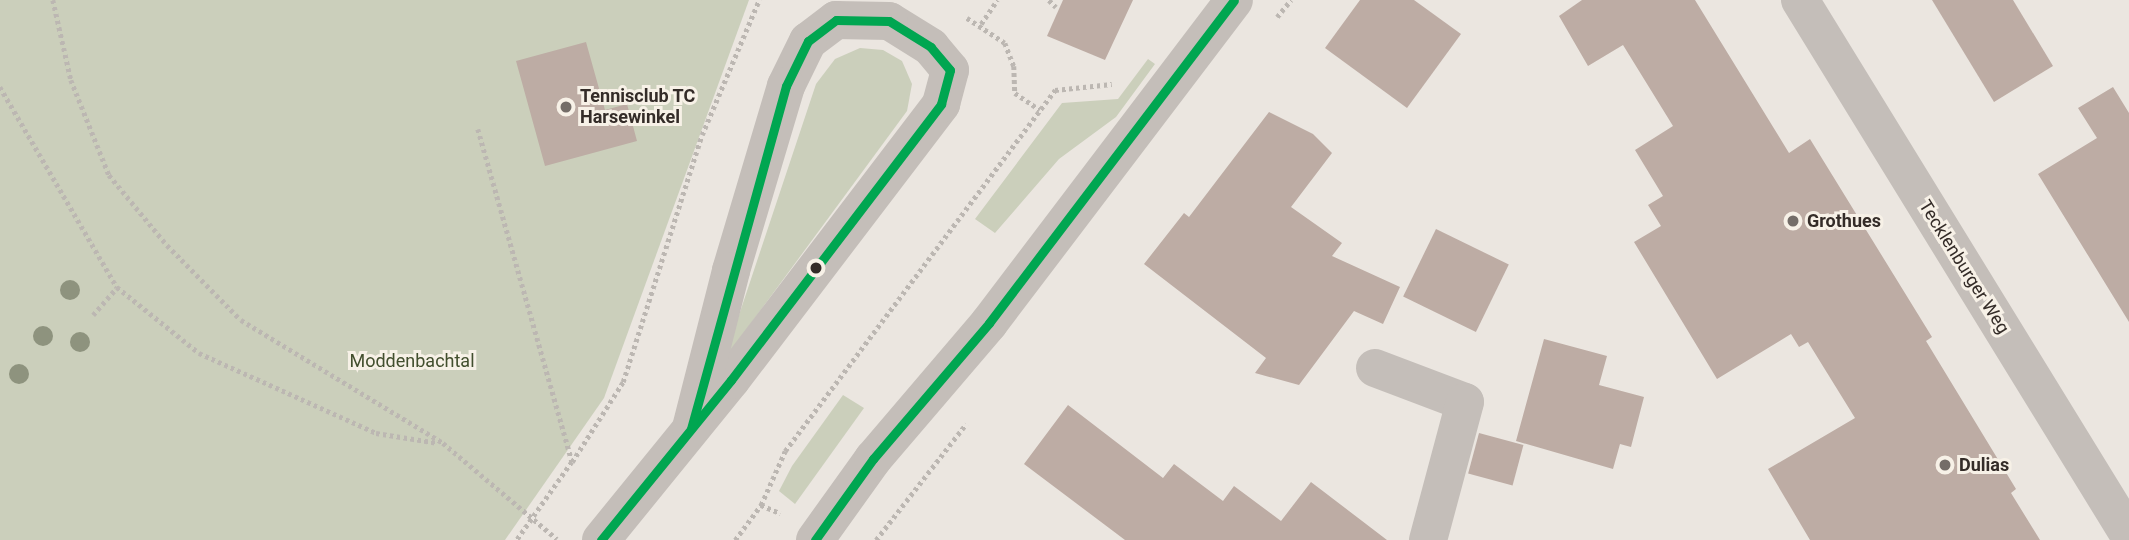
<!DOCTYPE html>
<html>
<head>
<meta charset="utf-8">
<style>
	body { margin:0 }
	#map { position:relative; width:2129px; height:540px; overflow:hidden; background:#ebe6e0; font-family:Roboto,sans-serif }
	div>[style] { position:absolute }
	.green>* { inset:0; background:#cbcfbb }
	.building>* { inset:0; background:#bdaca4; transform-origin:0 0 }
	.path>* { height:4.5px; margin-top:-2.25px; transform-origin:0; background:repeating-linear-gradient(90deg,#bcb7b2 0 3.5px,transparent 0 7px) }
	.minor>* { height:38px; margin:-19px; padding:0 19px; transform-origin:19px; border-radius:19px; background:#c4beb9 }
	.bus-1>* { height:9px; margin:-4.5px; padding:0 4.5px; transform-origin:4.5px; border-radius:4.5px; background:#00a651 }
	.trees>* { width:20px; height:20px; margin:-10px; border-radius:50%; background:#8e937e }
	.dots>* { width:19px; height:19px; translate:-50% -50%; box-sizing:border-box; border:4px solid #f7f1e7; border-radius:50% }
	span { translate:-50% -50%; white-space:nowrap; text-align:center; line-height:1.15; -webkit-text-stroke:6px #f7f1e7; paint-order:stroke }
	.poi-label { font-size:18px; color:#342c28; font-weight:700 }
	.left { translate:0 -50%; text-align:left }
	.street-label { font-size:18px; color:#342c28 }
	.park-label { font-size:18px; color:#424f2e }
</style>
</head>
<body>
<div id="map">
	<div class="green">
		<div style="clip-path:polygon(0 0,749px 0,604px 398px,505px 540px,0 540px)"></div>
		<div style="clip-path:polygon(860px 48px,883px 50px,902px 61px,912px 84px,907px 111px,724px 360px,816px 84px,835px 59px)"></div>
		<div style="clip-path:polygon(1148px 59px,1155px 64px,1116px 117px,1059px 159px,995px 233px,975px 219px,1062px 103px,1118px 99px)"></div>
		<div style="clip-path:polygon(843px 395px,864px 408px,795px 504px,779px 491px,792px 466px)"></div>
	</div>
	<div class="building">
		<div style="clip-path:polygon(1063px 0,1133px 0,1105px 60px,1047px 36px)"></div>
		<div style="clip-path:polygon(1360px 0,1414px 0,1461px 34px,1407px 108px,1325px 48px)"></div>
		<div style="clip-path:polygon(1582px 0,1695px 0,1789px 153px,1810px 139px,1932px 337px,1926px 341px,2016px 489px,2011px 493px,2040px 540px,1810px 540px,1768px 469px,1855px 418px,1808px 342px,1799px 347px,1791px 334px,1717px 379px,1634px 242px,1661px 226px,1648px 205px,1663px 196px,1635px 150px,1673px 126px,1623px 45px,1588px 66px,1559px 16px)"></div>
		<div style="clip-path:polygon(1932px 0,2013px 0,2053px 66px,1994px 102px)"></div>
		<div style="clip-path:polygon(586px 42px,605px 110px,627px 104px,637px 141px,545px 166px,516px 61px)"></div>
		<div style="clip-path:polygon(2113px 87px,2129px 113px,2129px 322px,2038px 174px,2097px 138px,2078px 108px)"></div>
		<div style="clip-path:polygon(1269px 112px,1313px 134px,1332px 153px,1291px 207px,1342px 243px,1332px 256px,1400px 287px,1383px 324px,1354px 311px,1299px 385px,1255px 373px,1266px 358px,1144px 264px,1184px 213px,1189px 217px)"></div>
		<div style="left:1436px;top:229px;width:81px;height:75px;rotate:26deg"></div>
		<div style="clip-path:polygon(1544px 339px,1607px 356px,1599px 385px,1644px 397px,1631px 447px,1620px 444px,1613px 469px,1516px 441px)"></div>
		<div style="clip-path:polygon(1068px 405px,1163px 478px,1174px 464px,1223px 501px,1234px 486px,1281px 521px,1311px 482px,1387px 540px,1125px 540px,1024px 464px)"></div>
		<div style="left:1479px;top:433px;width:46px;height:42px;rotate:15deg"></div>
	</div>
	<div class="path">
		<div style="left:53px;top:0;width:82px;rotate:77.3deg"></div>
		<div style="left:71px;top:80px;width:102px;rotate:68.2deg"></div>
		<div style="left:109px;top:175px;width:91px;rotate:50.4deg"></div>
		<div style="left:167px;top:245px;width:105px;rotate:45.4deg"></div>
		<div style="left:241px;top:320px;width:237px;rotate:31.3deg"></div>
		<div style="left:443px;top:443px;width:149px;rotate:40.1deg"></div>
		<div style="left:1049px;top:0;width:10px;rotate:45deg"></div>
		<div style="left:1277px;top:17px;width:22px;rotate:-51deg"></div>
		<div style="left:967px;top:18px;width:45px;rotate:33.3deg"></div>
		<div style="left:1005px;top:43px;width:25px;rotate:69deg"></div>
		<div style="left:1014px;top:66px;width:27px;rotate:88deg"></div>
		<div style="left:1015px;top:93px;width:30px;rotate:34deg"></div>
		<div style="left:981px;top:24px;width:29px;rotate:-56deg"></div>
		<div style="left:0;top:87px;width:232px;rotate:59.7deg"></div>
		<div style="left:117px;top:287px;width:105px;rotate:38.8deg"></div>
		<div style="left:199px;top:353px;width:194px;rotate:24.3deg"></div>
		<div style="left:376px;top:433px;width:63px;rotate:9.2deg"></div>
		<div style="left:478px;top:129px;width:346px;rotate:74.2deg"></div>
		<div style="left:572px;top:462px;width:95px;rotate:125.2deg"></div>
		<div style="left:93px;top:315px;width:37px;rotate:-49deg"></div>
		<div style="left:572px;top:462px;width:95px;rotate:-57.5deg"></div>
		<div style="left:623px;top:382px;width:259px;rotate:-72.3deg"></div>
		<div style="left:702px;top:135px;width:147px;rotate:-67.1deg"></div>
		<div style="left:761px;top:505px;width:21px;rotate:23deg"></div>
		<div style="left:735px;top:540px;width:44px;rotate:-53.4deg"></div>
		<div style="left:761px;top:505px;width:59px;rotate:-66deg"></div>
		<div style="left:785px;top:451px;width:451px;rotate:-53.2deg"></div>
		<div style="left:1055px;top:90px;width:57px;rotate:-6deg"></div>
		<div style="left:876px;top:540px;width:147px;rotate:-52.2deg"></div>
	</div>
	<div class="minor">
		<div style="left:1800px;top:0;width:628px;rotate:58.41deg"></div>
		<div style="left:1375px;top:368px;width:96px;rotate:20.7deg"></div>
		<div style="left:1465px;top:402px;width:143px;rotate:105deg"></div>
		<div style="left:601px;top:540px;width:206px;rotate:-50.9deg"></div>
		<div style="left:731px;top:380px;width:347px;rotate:-52.7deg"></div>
		<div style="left:941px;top:104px;width:35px;rotate:-75deg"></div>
		<div style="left:950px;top:70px;width:30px;rotate:-130deg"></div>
		<div style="left:931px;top:47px;width:49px;rotate:-148.2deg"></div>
		<div style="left:889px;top:21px;width:53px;rotate:-178.9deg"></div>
		<div style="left:836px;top:20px;width:35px;rotate:143deg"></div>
		<div style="left:808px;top:41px;width:50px;rotate:116.1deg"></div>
		<div style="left:786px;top:86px;width:193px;rotate:106.6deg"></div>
		<div style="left:731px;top:271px;width:162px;rotate:104.3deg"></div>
		<div style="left:815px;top:540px;width:100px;rotate:-54.4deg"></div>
		<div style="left:873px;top:459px;width:179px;rotate:-49.5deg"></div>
		<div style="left:989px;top:323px;width:405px;rotate:-52.8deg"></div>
	</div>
	<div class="bus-1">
		<div style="left:601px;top:540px;width:206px;rotate:-50.9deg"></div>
		<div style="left:731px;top:380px;width:347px;rotate:-52.7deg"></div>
		<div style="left:941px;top:104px;width:35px;rotate:-75deg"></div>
		<div style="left:950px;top:70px;width:30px;rotate:-130deg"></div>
		<div style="left:931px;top:47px;width:49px;rotate:-148.2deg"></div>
		<div style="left:889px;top:21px;width:53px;rotate:-178.9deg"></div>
		<div style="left:836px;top:20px;width:35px;rotate:143deg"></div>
		<div style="left:808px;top:41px;width:50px;rotate:116.1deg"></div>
		<div style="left:786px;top:86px;width:355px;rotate:105.5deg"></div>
		<div style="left:815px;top:540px;width:100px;rotate:-54.4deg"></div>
		<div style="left:873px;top:459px;width:179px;rotate:-49.5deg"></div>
		<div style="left:989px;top:323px;width:405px;rotate:-52.8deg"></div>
	</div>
	<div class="trees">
		<div style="left:70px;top:290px"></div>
		<div style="left:43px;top:336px"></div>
		<div style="left:80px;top:342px"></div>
		<div style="left:19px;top:374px"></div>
	</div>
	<div class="dots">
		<div style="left:566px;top:107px;background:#746d68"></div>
		<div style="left:1793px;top:221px;background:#746d68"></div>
		<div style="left:816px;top:268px;background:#342c28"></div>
		<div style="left:1945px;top:465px;background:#746d68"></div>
	</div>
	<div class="poi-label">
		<span class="left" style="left:580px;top:107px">Tennisclub TC<br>Harsewinkel</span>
		<span class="left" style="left:1807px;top:221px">Grothues</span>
		<span class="left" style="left:1959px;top:465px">Dulias</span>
	</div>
	<div class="street-label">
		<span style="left:1964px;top:267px;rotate:58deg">Tecklenburger Weg</span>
	</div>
	<div class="park-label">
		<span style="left:412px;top:361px">Moddenbachtal</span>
	</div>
</div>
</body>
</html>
